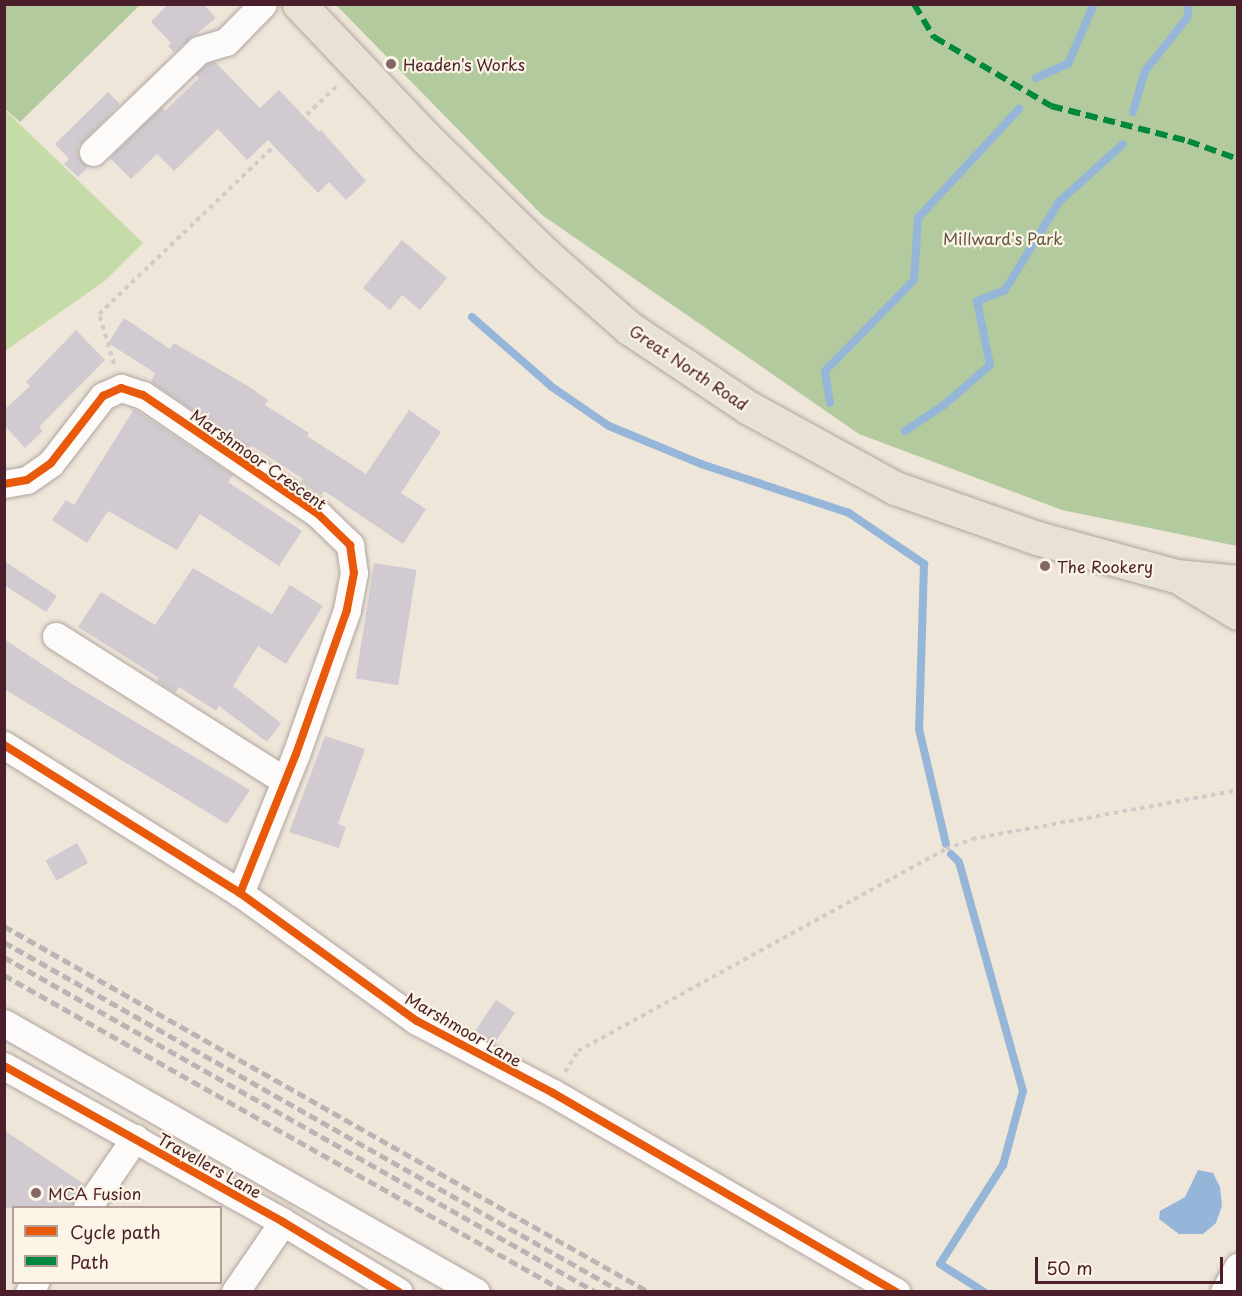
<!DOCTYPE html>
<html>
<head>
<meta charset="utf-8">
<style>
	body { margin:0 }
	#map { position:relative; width:1242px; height:1296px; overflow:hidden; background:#efe6da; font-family:"Playpen Sans",sans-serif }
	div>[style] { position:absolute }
	.green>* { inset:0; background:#c5dba8 }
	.forest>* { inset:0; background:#b3ca9f }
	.water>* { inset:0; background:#95b5d9 }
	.stream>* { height:8px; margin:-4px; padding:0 4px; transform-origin:4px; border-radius:4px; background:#95b5d9 }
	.building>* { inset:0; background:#d1cbd1; transform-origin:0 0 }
	.path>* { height:4px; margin-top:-2px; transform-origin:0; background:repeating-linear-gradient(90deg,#d0cbc9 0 4.5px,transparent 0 9px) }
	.roads { filter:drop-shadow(0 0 2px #b0a5a0) drop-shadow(0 0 2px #b0a5a0) }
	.minor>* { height:27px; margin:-13.5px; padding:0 13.5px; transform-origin:13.5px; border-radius:13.5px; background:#fdfbf9 }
	.major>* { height:33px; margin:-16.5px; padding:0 16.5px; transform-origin:16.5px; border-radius:16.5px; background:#e8e2d5 }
	.rail>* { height:4.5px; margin-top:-2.25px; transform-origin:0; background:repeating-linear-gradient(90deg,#bab4b4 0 9px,transparent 0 13.5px) }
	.quiet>* { height:6px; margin-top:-3px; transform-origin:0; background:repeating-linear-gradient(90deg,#00873e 0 12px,transparent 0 18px) }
	.cycleway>* { height:8px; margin:-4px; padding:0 4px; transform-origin:4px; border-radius:4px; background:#e8590c }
	.dots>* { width:16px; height:16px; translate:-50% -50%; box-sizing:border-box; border:3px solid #fcf5e5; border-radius:50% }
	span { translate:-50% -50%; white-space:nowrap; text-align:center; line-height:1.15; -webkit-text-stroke:4.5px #fcf5e5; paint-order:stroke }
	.poi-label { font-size:16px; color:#4a1f2b }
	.left { translate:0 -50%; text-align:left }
	.park-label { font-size:16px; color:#655544 }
	.street-label { font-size:16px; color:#4a1f2b }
	.frame { position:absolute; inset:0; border:6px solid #4a1f2b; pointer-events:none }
	.legend { position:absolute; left:12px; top:1206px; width:210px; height:78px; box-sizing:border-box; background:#fcf5e5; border:2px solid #b59f9b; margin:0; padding:8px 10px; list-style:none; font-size:18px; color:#4a1f2b }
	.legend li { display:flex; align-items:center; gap:12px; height:30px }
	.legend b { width:30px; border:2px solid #b59f9b }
	.scale { position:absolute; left:1035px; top:1257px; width:188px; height:27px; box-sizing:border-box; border:3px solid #4a1f2b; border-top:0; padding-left:8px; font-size:18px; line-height:21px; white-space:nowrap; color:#4a1f2b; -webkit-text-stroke:4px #fcf5e5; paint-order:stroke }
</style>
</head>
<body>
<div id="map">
	<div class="green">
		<div style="clip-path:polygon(4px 109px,143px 243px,106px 280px,5px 351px)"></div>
	</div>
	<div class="forest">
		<div style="clip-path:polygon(4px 5px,5px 4px,140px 5px,20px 122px,5px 109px)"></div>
		<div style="clip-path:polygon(336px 5px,1237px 5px,1237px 546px,1062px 510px,859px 434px,542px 215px)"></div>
	</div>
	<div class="water">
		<div style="clip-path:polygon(1198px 1170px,1213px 1173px,1220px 1187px,1222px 1206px,1216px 1223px,1203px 1234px,1179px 1234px,1159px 1219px,1160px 1211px,1185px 1197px)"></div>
	</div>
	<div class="stream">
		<div style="left:1036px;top:78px;width:35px;rotate:-24deg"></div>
		<div style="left:1068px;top:64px;width:65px;rotate:-66.6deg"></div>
		<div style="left:1133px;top:112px;width:43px;rotate:-73.7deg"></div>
		<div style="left:1145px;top:71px;width:68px;rotate:-51.6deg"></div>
		<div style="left:1187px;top:18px;width:14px;rotate:-82deg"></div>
		<div style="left:472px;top:317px;width:106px;rotate:41.2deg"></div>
		<div style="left:552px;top:387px;width:69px;rotate:34.4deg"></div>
		<div style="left:609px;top:426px;width:100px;rotate:22.4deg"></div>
		<div style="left:701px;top:464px;width:156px;rotate:18.3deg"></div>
		<div style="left:849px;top:513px;width:91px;rotate:34.2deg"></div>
		<div style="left:924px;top:564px;width:165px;rotate:91.7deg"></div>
		<div style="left:919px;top:729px;width:118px;rotate:76.8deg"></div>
		<div style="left:830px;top:403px;width:32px;rotate:-99deg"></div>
		<div style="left:825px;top:371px;width:127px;rotate:-45.6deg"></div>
		<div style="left:914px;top:280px;width:62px;rotate:-86.3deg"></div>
		<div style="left:918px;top:218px;width:149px;rotate:-47.2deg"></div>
		<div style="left:905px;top:431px;width:47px;rotate:-33.7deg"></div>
		<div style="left:944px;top:405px;width:61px;rotate:-41deg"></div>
		<div style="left:990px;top:365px;width:65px;rotate:-101.5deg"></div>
		<div style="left:977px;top:301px;width:30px;rotate:-21deg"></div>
		<div style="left:1005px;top:290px;width:103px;rotate:-58.5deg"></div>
		<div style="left:1059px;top:202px;width:86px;rotate:-42.2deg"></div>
		<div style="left:951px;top:854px;width:11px;rotate:45deg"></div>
		<div style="left:959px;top:862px;width:238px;rotate:74.4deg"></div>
		<div style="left:1023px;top:1091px;width:77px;rotate:105.1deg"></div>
		<div style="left:1003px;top:1165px;width:117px;rotate:122.5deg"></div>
		<div style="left:940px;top:1264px;width:52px;rotate:32.5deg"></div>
	</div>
	<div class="building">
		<div style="clip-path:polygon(168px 4px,203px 4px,216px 18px,174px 52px,168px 46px,171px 43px,151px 22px)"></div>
		<div style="clip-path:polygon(215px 62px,260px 108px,279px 90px,319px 132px,321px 130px,366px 181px,346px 200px,329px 182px,318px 193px,268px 140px,247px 160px,218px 129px,174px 171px,157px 154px,131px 179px,110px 158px,162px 107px,165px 111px,199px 78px,196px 74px,207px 64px)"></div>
		<div style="clip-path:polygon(108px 92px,120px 104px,78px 147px,78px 156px,88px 167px,78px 177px,64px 164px,69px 159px,55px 144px)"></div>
		<div style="clip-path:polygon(402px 240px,447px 278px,420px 310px,402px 295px,390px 310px,363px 288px)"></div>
		<div style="clip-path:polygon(124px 318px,170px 349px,174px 343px,248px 386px,268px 400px,265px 405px,309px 433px,307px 436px,366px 474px,409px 410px,441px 432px,401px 493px,426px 509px,403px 544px,324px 491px,321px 495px,301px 482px,303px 479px,252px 446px,250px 449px,151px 382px,155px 373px,108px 343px)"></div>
		<div style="clip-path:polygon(76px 330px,105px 360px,39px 427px,43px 431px,25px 448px,4px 425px,4px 410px,30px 386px,26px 382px)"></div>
		<div style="clip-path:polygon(134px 409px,233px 475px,228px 482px,302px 531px,279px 566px,200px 514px,177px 550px,108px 511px,87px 543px,52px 520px,66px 500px,74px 505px)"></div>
		<div style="clip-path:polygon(4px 561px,57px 596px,46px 612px,4px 585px)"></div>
		<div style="left:374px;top:563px;width:43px;height:117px;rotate:9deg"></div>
		<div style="clip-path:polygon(193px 568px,272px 614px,290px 585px,323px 606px,286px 664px,258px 646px,233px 686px,281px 723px,267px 742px,219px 706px,216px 711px,179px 687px,175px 693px,157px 681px,159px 678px,78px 627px,101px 592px,155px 625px)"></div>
		<div style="clip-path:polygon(4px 639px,72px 684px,250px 790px,227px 824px,4px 689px)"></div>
		<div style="clip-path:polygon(325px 736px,365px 749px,338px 824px,346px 827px,339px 848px,289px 832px)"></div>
		<div style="left:77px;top:843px;width:23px;height:36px;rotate:61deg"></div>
		<div style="left:496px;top:1000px;width:23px;height:37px;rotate:34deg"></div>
		<div style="clip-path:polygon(4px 1130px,84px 1184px,71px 1208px,4px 1208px)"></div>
	</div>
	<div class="path">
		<div style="left:114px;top:364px;width:52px;rotate:-106.7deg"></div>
		<div style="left:99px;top:314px;width:330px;rotate:-43.8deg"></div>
		<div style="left:565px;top:1072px;width:25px;rotate:-58deg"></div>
		<div style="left:578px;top:1051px;width:420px;rotate:-28.8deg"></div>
		<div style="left:946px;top:849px;width:28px;rotate:-21deg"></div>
		<div style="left:972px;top:839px;width:270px;rotate:-10.4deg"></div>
	</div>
	<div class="roads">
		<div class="minor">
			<div style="left:93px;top:152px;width:147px;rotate:-43.9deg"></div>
			<div style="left:199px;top:50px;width:28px;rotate:-17deg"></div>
			<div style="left:226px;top:42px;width:53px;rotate:-45.8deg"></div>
			<div style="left:4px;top:484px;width:23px;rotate:-10deg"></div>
			<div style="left:27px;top:480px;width:29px;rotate:-35deg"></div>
			<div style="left:51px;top:463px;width:85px;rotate:-52.2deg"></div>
			<div style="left:103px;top:396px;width:20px;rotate:-24deg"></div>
			<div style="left:121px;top:388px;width:23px;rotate:18deg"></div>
			<div style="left:143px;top:395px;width:212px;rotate:34.2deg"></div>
			<div style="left:318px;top:514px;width:45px;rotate:44.1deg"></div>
			<div style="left:350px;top:545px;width:28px;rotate:82deg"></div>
			<div style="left:354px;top:573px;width:38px;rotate:101deg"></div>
			<div style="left:347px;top:610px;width:153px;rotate:109.5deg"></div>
			<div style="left:296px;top:754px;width:150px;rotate:111.9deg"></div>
			<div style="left:56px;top:636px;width:271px;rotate:32.3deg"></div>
			<div style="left:4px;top:745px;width:279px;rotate:32.1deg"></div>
			<div style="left:240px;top:893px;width:218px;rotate:35.9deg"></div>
			<div style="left:417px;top:1021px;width:154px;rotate:27.9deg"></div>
			<div style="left:553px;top:1093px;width:397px;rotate:30.1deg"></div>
			<div style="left:4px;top:1023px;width:543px;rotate:29.68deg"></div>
			<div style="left:4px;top:1066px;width:320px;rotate:29.2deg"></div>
			<div style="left:283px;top:1222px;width:135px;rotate:31.1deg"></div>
			<div style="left:87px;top:1208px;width:85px;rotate:-55.6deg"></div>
			<div style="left:29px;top:1292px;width:12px;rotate:-59deg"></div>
			<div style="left:235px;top:1292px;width:85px;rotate:-55.6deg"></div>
			<div style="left:1224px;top:1292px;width:29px;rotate:-61deg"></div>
		</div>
		<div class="major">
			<div style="left:299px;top:4px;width:183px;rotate:46.5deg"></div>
			<div style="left:425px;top:137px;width:169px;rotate:44.3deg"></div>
			<div style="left:546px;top:255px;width:111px;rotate:41.3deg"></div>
			<div style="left:629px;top:328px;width:144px;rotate:33.7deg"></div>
			<div style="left:749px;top:408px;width:166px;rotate:28.7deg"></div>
			<div style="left:895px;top:488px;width:151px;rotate:19.4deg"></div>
			<div style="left:1037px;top:538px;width:144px;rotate:15.3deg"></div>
			<div style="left:1176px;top:576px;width:62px;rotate:5.5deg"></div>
			<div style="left:1185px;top:581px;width:62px;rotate:31.1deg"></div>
		</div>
	</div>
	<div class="rail">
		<div style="left:4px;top:926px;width:742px;rotate:29.57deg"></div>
		<div style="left:4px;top:942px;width:710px;rotate:29.52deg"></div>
		<div style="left:4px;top:957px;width:680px;rotate:29.5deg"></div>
		<div style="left:4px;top:975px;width:645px;rotate:29.43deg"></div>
	</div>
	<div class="quiet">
		<div style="left:914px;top:4px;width:39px;rotate:59deg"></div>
		<div style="left:934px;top:37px;width:136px;rotate:30.5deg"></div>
		<div style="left:1051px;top:106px;width:141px;rotate:14.3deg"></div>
		<div style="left:1188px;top:141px;width:53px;rotate:19.8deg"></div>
	</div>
	<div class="cycleway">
		<div style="left:4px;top:484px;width:23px;rotate:-10deg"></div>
		<div style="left:27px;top:480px;width:29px;rotate:-35deg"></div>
		<div style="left:51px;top:463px;width:85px;rotate:-52.2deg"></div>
		<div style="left:103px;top:396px;width:20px;rotate:-24deg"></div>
		<div style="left:121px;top:388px;width:23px;rotate:18deg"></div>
		<div style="left:143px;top:395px;width:212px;rotate:34.2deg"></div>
		<div style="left:318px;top:514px;width:45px;rotate:44.1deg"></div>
		<div style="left:350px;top:545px;width:28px;rotate:82deg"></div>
		<div style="left:354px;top:573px;width:38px;rotate:101deg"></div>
		<div style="left:347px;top:610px;width:153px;rotate:109.5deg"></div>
		<div style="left:296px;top:754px;width:150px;rotate:111.9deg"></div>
		<div style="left:4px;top:745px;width:279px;rotate:32.1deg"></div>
		<div style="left:240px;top:893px;width:218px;rotate:35.9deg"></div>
		<div style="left:417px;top:1021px;width:154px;rotate:27.9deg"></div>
		<div style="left:553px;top:1093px;width:397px;rotate:30.1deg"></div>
		<div style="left:4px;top:1066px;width:320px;rotate:29.2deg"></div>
		<div style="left:283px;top:1222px;width:135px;rotate:31.1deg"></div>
	</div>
	<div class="dots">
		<div style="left:391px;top:64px;background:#846568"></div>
		<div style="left:1045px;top:566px;background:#846568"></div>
		<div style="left:36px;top:1193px;background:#846568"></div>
	</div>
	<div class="poi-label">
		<span class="left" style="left:403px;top:64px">Headen's Works</span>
		<span class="left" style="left:1057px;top:566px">The Rookery</span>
		<span class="left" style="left:48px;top:1193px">MCA Fusion</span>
	</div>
	<div class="park-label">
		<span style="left:1003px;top:238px">Millward's Park</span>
	</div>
	<div class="street-label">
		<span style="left:689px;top:367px;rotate:34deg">Great North Road</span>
		<span style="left:259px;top:459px;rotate:35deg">Marshmoor Crescent</span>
		<span style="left:464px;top:1029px;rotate:30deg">Marshmoor Lane</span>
		<span style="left:210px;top:1165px;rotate:29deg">Travellers Lane</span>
	</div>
	<div class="frame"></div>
	<ul class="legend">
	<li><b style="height:8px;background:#e8590c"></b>Cycle path</li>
	<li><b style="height:8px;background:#00873e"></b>Path</li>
	</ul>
	<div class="scale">50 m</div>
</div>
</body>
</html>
